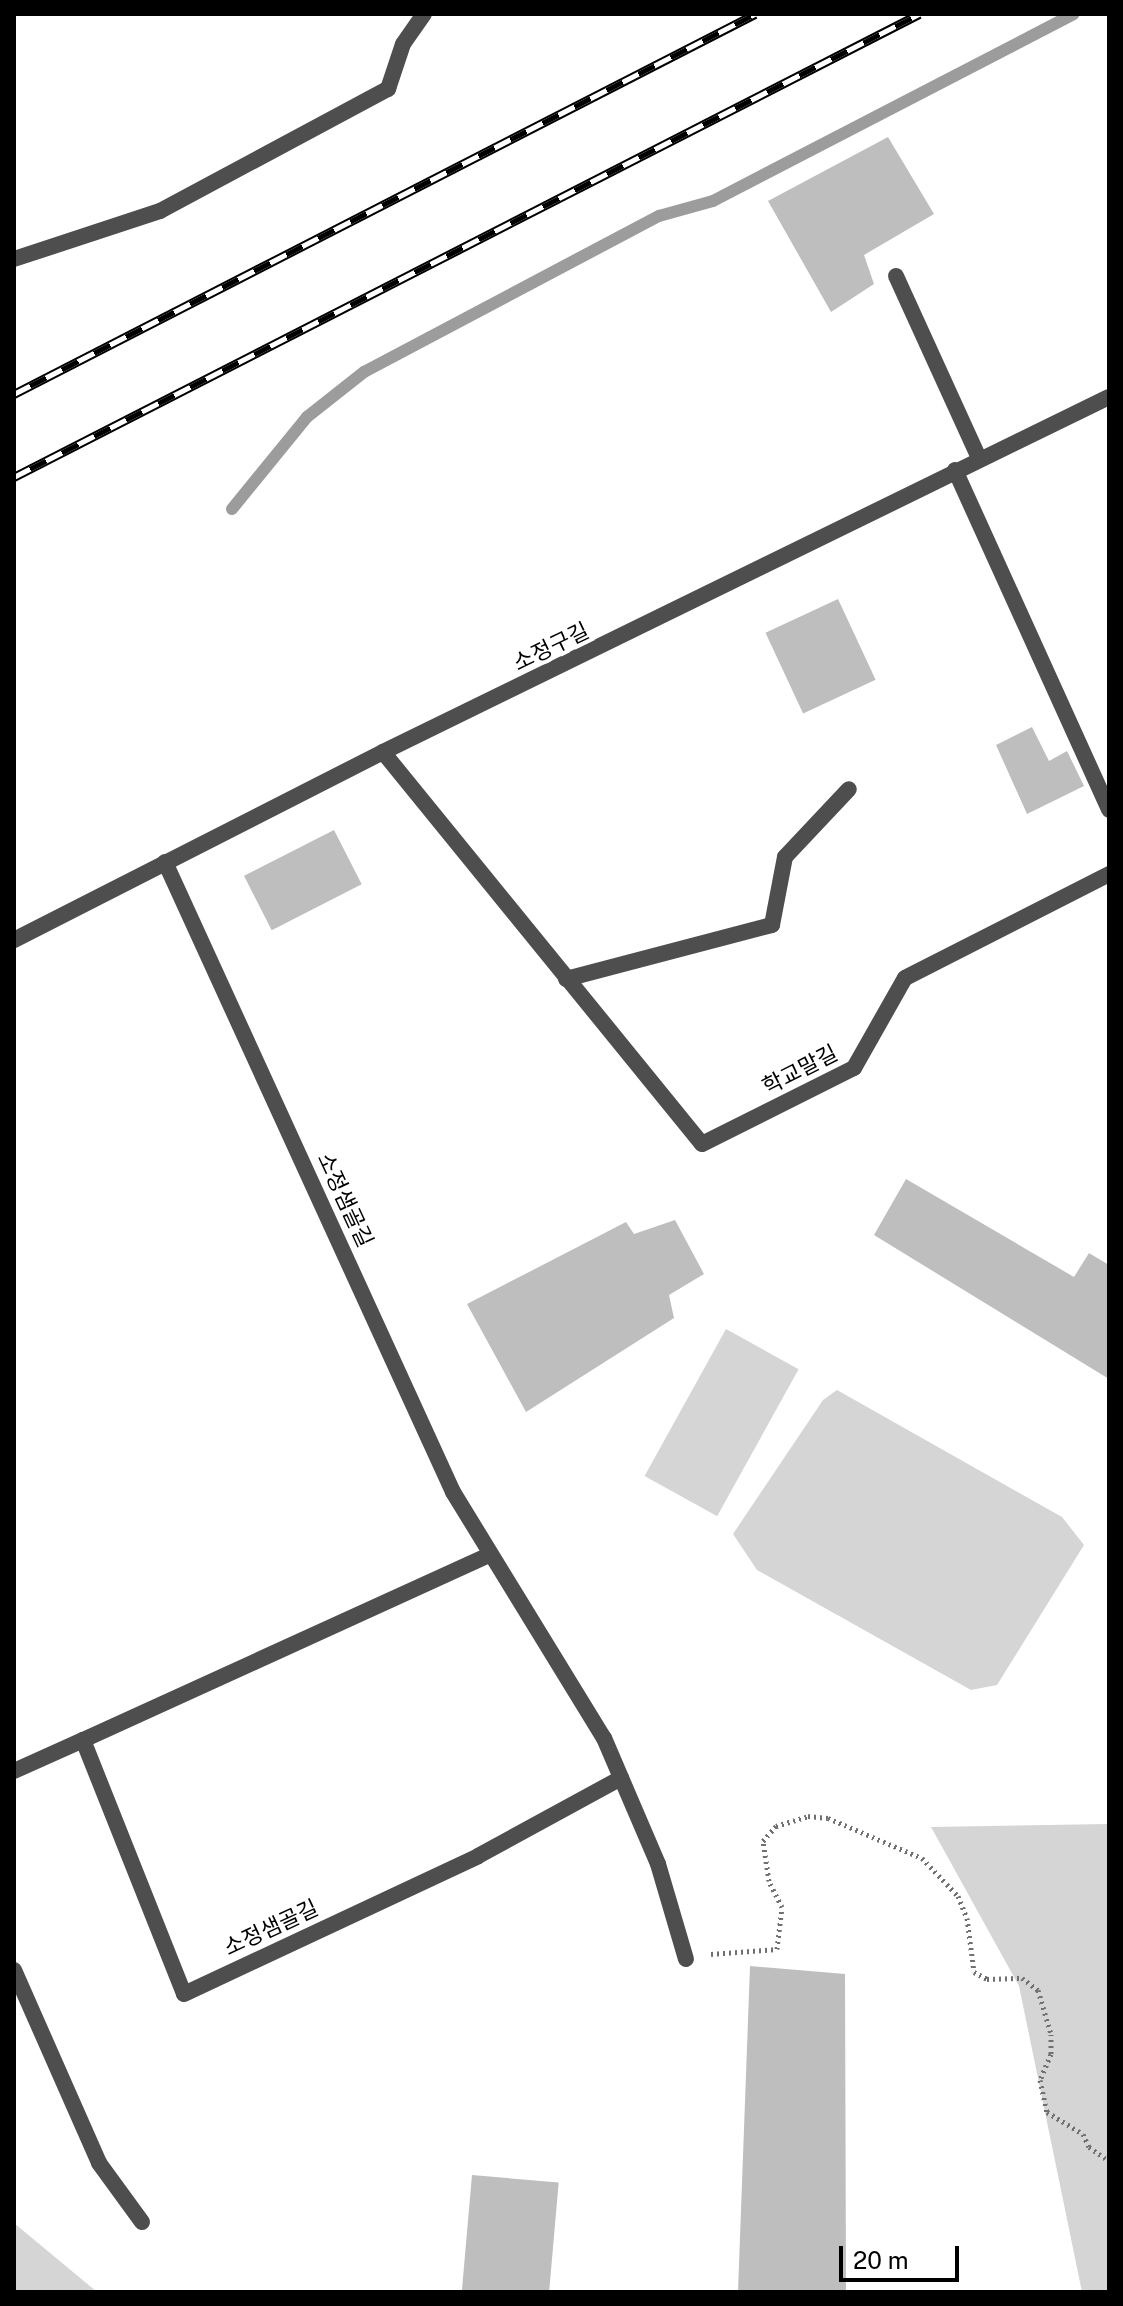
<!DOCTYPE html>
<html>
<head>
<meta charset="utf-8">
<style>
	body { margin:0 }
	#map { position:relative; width:1123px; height:2306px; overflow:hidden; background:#fff; font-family:"Public Sans","Noto Sans KR",sans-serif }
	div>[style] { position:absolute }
	.green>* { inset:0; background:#d5d5d5; transform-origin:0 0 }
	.stream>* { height:12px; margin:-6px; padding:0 6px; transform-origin:6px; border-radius:6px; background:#9c9c9c }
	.building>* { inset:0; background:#bebebe; transform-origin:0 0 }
	.path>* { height:5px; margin-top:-2.5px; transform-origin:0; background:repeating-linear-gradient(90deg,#707070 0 2px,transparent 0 6px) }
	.service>* { height:16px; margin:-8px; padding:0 8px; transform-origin:8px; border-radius:8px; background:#4e4e4e }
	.minor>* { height:16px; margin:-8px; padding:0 8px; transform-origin:8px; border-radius:8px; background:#4e4e4e }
	.tertiary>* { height:16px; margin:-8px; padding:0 8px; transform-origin:8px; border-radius:8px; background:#4e4e4e }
	.rail>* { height:9px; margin-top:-4.5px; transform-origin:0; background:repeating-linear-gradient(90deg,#fff 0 18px,#000 0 36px); box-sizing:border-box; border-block:2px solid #000 }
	span { translate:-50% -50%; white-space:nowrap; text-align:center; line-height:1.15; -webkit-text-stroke:8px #fff; paint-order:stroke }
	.street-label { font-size:22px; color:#000 }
	.frame { position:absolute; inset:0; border:16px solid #000; pointer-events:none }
	.scale { position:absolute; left:839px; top:2246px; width:120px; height:36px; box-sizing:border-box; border:4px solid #000; border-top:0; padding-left:10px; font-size:24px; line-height:28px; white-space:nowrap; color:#000; -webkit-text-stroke:6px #fff; paint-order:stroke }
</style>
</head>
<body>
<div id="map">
	<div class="green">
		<div style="left:726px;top:1329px;width:83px;height:168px;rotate:29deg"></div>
		<div style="clip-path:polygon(837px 1390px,1062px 1517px,1084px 1545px,997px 1685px,971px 1690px,757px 1570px,733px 1534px,823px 1400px)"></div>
		<div style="clip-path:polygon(1109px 1824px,1109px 2292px,1082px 2292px,1019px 1986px,931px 1827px)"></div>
		<div style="clip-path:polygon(14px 2223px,97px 2292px,14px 2292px)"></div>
	</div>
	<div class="stream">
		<div style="left:232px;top:509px;width:119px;rotate:-50.8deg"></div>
		<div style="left:307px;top:417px;width:73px;rotate:-38.3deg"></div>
		<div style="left:364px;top:372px;width:334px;rotate:-27.9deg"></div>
		<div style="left:659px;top:216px;width:56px;rotate:-15.5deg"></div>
		<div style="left:713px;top:201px;width:406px;rotate:-27.4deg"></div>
	</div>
	<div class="building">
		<div style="clip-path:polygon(888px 137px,934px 214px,864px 255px,874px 284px,831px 312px,768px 201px)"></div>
		<div style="left:838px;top:599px;width:89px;height:80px;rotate:65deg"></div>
		<div style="clip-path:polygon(1032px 727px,1049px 761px,1067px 751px,1084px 786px,1027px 814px,996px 745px)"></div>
		<div style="left:334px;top:830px;width:61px;height:101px;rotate:63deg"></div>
		<div style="clip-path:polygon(906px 1179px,1074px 1277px,1089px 1253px,1109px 1265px,1109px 1379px,874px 1235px)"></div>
		<div style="clip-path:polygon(675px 1220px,704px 1274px,669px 1295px,674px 1318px,526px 1412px,467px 1304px,626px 1222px,634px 1234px)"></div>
		<div style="clip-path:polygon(750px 1966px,845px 1974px,846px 2292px,738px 2292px)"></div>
		<div style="left:472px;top:2175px;width:87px;height:117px;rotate:5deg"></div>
	</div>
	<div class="path">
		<div style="left:711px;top:1954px;width:66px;rotate:-4.3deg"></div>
		<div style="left:777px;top:1949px;width:42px;rotate:-83.2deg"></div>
		<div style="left:782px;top:1907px;width:29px;rotate:-117deg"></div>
		<div style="left:769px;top:1881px;width:40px;rotate:-98.5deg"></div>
		<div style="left:763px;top:1841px;width:20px;rotate:-49deg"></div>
		<div style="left:776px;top:1826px;width:34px;rotate:-17deg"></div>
		<div style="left:808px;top:1816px;width:20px;rotate:6deg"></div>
		<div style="left:828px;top:1818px;width:102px;rotate:23.1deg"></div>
		<div style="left:922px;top:1858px;width:52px;rotate:46.5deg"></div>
		<div style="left:958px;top:1896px;width:24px;rotate:68deg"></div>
		<div style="left:967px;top:1918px;width:54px;rotate:82.6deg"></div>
		<div style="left:974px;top:1972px;width:15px;rotate:28deg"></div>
		<div style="left:987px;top:1979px;width:35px;rotate:-2deg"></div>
		<div style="left:1022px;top:1978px;width:20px;rotate:37deg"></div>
		<div style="left:1038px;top:1990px;width:46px;rotate:73.5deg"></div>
		<div style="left:1051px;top:2034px;width:20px;rotate:90deg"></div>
		<div style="left:1051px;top:2054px;width:28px;rotate:113deg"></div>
		<div style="left:1040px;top:2080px;width:33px;rotate:78deg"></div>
		<div style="left:1047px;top:2112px;width:42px;rotate:31.4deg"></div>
		<div style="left:1083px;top:2134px;width:14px;rotate:65deg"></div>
		<div style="left:1089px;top:2147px;width:24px;rotate:35deg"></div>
	</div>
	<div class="service">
		<div style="left:896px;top:276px;width:200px;rotate:65.5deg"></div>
	</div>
	<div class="minor">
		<div style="left:14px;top:259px;width:154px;rotate:-18.2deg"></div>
		<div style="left:160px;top:211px;width:259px;rotate:-28.2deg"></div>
		<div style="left:388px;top:89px;width:47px;rotate:-71.6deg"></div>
		<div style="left:403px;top:44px;width:37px;rotate:-55deg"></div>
		<div style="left:955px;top:470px;width:373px;rotate:65.6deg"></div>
		<div style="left:383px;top:752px;width:505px;rotate:50.86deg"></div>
		<div style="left:702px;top:1144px;width:170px;rotate:-26.6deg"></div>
		<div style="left:854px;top:1068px;width:103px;rotate:-60.5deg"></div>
		<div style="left:905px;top:978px;width:229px;rotate:-27deg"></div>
		<div style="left:165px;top:862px;width:693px;rotate:65.43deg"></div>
		<div style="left:453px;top:1492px;width:289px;rotate:58.5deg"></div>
		<div style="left:604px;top:1738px;width:137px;rotate:66.8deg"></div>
		<div style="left:658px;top:1864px;width:99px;rotate:73.6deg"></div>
		<div style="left:566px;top:979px;width:213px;rotate:-14.7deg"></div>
		<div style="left:772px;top:925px;width:69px;rotate:-79.2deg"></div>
		<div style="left:785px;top:857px;width:93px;rotate:-46.7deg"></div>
		<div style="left:489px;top:1555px;width:446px;rotate:155.5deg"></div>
		<div style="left:83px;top:1740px;width:273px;rotate:68.3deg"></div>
		<div style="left:184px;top:1994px;width:325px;rotate:-25.1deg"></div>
		<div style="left:478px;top:1856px;width:163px;rotate:-28.6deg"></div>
		<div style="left:14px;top:1771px;width:76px;rotate:-24.2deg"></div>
		<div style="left:14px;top:1970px;width:211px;rotate:66.2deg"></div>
		<div style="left:99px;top:2163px;width:73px;rotate:53.9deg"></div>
	</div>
	<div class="tertiary">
		<div style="left:14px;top:940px;width:414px;rotate:-27deg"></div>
		<div style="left:383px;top:752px;width:808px;rotate:-26.06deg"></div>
	</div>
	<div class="rail">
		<div style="left:14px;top:394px;width:833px;rotate:-27.15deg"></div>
		<div style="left:14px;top:477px;width:1017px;rotate:-27.09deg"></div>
	</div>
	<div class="street-label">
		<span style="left:551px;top:647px;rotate:-26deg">소정구길</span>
		<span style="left:800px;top:1070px;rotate:-27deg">학교말길</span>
		<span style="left:345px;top:1200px;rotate:65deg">소정샘골길</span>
		<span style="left:271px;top:1928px;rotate:-25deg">소정샘골길</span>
	</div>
	<div class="frame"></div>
	<div class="scale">20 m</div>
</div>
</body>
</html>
